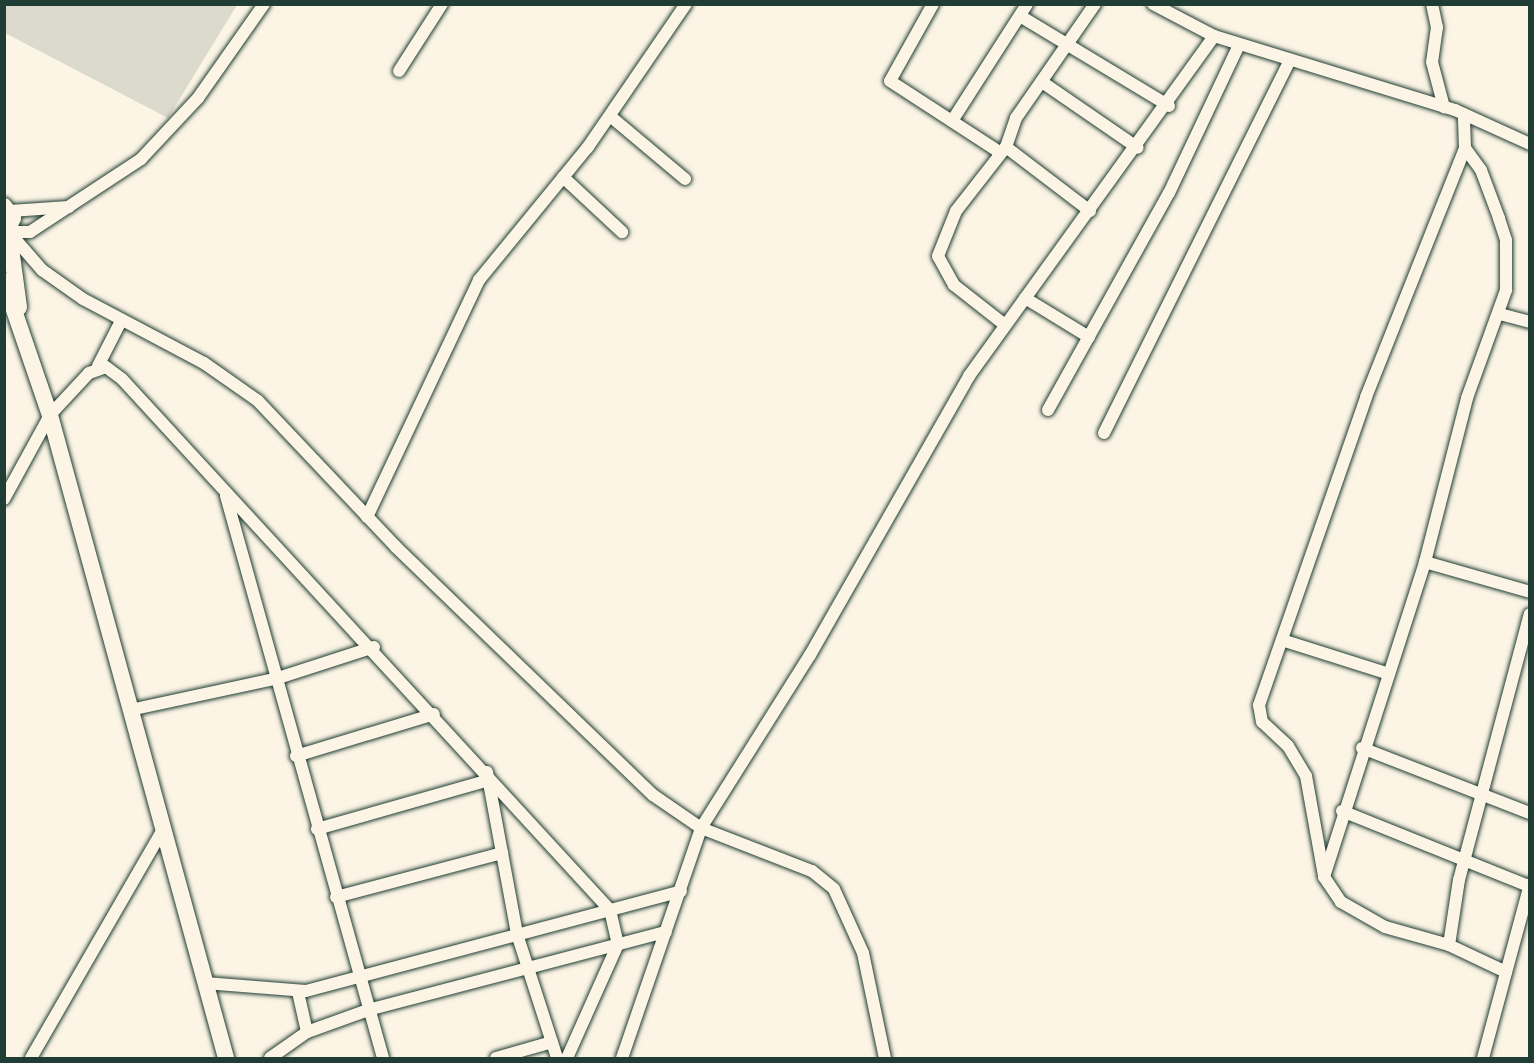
<!DOCTYPE html>
<html>
<head>
<meta charset="utf-8">
<style>
	body { margin:0 }
	#map { position:relative; width:1534px; height:1063px; overflow:hidden; background:#fcf5e5; font-family:Itim,sans-serif }
	div>[style] { position:absolute }
	.green>* { inset:0; background:#dcdacc }
	.roads { filter:drop-shadow(0 0 2px #1f3d34) drop-shadow(0 0 2px #1f3d34) }
	.minor>* { height:12px; margin:-6px; padding:0 6px; transform-origin:6px; border-radius:6px; background:#fcf5e5 }
	.secondary>* { height:16px; margin:-8px; padding:0 8px; transform-origin:8px; border-radius:8px; background:#fcf5e5 }
	span { translate:-50% -50%; white-space:nowrap; text-align:center; line-height:1.15; -webkit-text-stroke:6px #fcf5e5; paint-order:stroke }
	.frame { position:absolute; inset:0; border:6px solid #1f3d34; pointer-events:none }
</style>
</head>
<body>
<div id="map">
	<div class="green">
		<div style="clip-path:polygon(4px 5px,5px 4px,237px 5px,168px 118px,5px 33px)"></div>
	</div>
	<div class="roads">
		<div class="minor">
			<div style="left:933px;top:4px;width:88px;rotate:119.2deg"></div>
			<div style="left:890px;top:81px;width:132px;rotate:33deg"></div>
			<div style="left:1153px;top:4px;width:69px;rotate:27.7deg"></div>
			<div style="left:1214px;top:36px;width:252px;rotate:17.1deg"></div>
			<div style="left:1455px;top:110px;width:82px;rotate:24.4deg"></div>
			<div style="left:1432px;top:4px;width:24px;rotate:78deg"></div>
			<div style="left:1437px;top:27px;width:35px;rotate:98deg"></div>
			<div style="left:1432px;top:62px;width:47px;rotate:75.1deg"></div>
			<div style="left:1020px;top:16px;width:174px;rotate:31.1deg"></div>
			<div style="left:399px;top:71px;width:80px;rotate:-57.3deg"></div>
			<div style="left:1042px;top:82px;width:116px;rotate:34.5deg"></div>
			<div style="left:610px;top:116px;width:98px;rotate:40deg"></div>
			<div style="left:952px;top:121px;width:139px;rotate:-57.3deg"></div>
			<div style="left:563px;top:177px;width:81px;rotate:43deg"></div>
			<div style="left:10px;top:211px;width:59px;rotate:-3.9deg"></div>
			<div style="left:1090px;top:211px;width:106px;rotate:-142.7deg"></div>
			<div style="left:1006px;top:147px;width:31px;rotate:-71deg"></div>
			<div style="left:1016px;top:118px;width:139px;rotate:-55.3deg"></div>
			<div style="left:9px;top:232px;width:50px;rotate:49deg"></div>
			<div style="left:42px;top:270px;width:50px;rotate:35.3deg"></div>
			<div style="left:83px;top:299px;width:137px;rotate:27.9deg"></div>
			<div style="left:204px;top:363px;width:66px;rotate:35.1deg"></div>
			<div style="left:258px;top:401px;width:201px;rotate:46.6deg"></div>
			<div style="left:396px;top:547px;width:357px;rotate:44deg"></div>
			<div style="left:653px;top:795px;width:58px;rotate:34.5deg"></div>
			<div style="left:701px;top:828px;width:119px;rotate:21.2deg"></div>
			<div style="left:812px;top:871px;width:28px;rotate:39deg"></div>
			<div style="left:834px;top:889px;width:70px;rotate:65.6deg"></div>
			<div style="left:863px;top:953px;width:107px;rotate:78.2deg"></div>
			<div style="left:9px;top:232px;width:21px"></div>
			<div style="left:30px;top:232px;width:133px;rotate:-33.3deg"></div>
			<div style="left:141px;top:159px;width:83px;rotate:-46.9deg"></div>
			<div style="left:198px;top:98px;width:115px;rotate:-54.9deg"></div>
			<div style="left:1025px;top:298px;width:75px;rotate:31.4deg"></div>
			<div style="left:1500px;top:314px;width:31px;rotate:15deg"></div>
			<div style="left:1005px;top:325px;width:65px;rotate:-141.9deg"></div>
			<div style="left:954px;top:285px;width:33px;rotate:-119deg"></div>
			<div style="left:938px;top:256px;width:48px;rotate:-68.2deg"></div>
			<div style="left:956px;top:211px;width:81px;rotate:-52deg"></div>
			<div style="left:98px;top:366px;width:51px;rotate:-62.9deg"></div>
			<div style="left:1048px;top:410px;width:248px;rotate:-60.9deg"></div>
			<div style="left:1169px;top:193px;width:164px;rotate:-64.7deg"></div>
			<div style="left:1104px;top:433px;width:417px;rotate:-63.5deg"></div>
			<div style="left:226px;top:496px;width:584px;rotate:74.39deg"></div>
			<div style="left:4px;top:499px;width:96px;rotate:-61.3deg"></div>
			<div style="left:50px;top:415px;width:57px;rotate:-47.1deg"></div>
			<div style="left:89px;top:373px;width:18px;rotate:-19deg"></div>
			<div style="left:106px;top:367px;width:20px;rotate:37deg"></div>
			<div style="left:122px;top:379px;width:721px;rotate:47.42deg"></div>
			<div style="left:610px;top:910px;width:35px;rotate:77deg"></div>
			<div style="left:618px;top:944px;width:125px;rotate:114.1deg"></div>
			<div style="left:367px;top:517px;width:262px;rotate:-64.7deg"></div>
			<div style="left:479px;top:280px;width:172px;rotate:-50.7deg"></div>
			<div style="left:588px;top:147px;width:173px;rotate:-55.6deg"></div>
			<div style="left:1425px;top:562px;width:109px;rotate:15.9deg"></div>
			<div style="left:1282px;top:640px;width:109px;rotate:17.6deg"></div>
			<div style="left:130px;top:710px;width:148px;rotate:-12.1deg"></div>
			<div style="left:275px;top:679px;width:104px;rotate:-17.9deg"></div>
			<div style="left:1362px;top:748px;width:180px;rotate:21.2deg"></div>
			<div style="left:296px;top:756px;width:144px;rotate:-16.9deg"></div>
			<div style="left:487px;top:772px;width:165px;rotate:79.5deg"></div>
			<div style="left:517px;top:934px;width:130px;rotate:72.1deg"></div>
			<div style="left:1342px;top:811px;width:201px;rotate:21.9deg"></div>
			<div style="left:317px;top:829px;width:179px;rotate:-15.9deg"></div>
			<div style="left:1324px;top:876px;width:102px;rotate:-100.2deg"></div>
			<div style="left:1306px;top:776px;width:35px;rotate:-121deg"></div>
			<div style="left:1288px;top:746px;width:35px;rotate:-137deg"></div>
			<div style="left:1262px;top:722px;width:17px;rotate:-100deg"></div>
			<div style="left:1259px;top:705px;width:326px;rotate:-70.8deg"></div>
			<div style="left:1366px;top:397px;width:268px;rotate:-68.3deg"></div>
			<div style="left:1465px;top:148px;width:34px;rotate:-92deg"></div>
			<div style="left:336px;top:897px;width:172px;rotate:-14.8deg"></div>
			<div style="left:1449px;top:945px;width:66px;rotate:-164.3deg"></div>
			<div style="left:1385px;top:927px;width:51px;rotate:-150.4deg"></div>
			<div style="left:1341px;top:902px;width:30px;rotate:-124deg"></div>
			<div style="left:1324px;top:877px;width:331px;rotate:-72.2deg"></div>
			<div style="left:1425px;top:562px;width:169px;rotate:-75.6deg"></div>
			<div style="left:1467px;top:398px;width:115px;rotate:-70.1deg"></div>
			<div style="left:1506px;top:290px;width:50px;rotate:-90deg"></div>
			<div style="left:1506px;top:240px;width:23px;rotate:-108deg"></div>
			<div style="left:1499px;top:218px;width:51px;rotate:-110.6deg"></div>
			<div style="left:1481px;top:170px;width:27px;rotate:-126deg"></div>
			<div style="left:1506px;top:972px;width:63px;rotate:-154.7deg"></div>
			<div style="left:1449px;top:945px;width:66px;rotate:-81.3deg"></div>
			<div style="left:1459px;top:880px;width:275px;rotate:-75.1deg"></div>
			<div style="left:205px;top:983px;width:101px;rotate:4.5deg"></div>
			<div style="left:306px;top:991px;width:388px;rotate:-14.9deg"></div>
			<div style="left:298px;top:992px;width:41px;rotate:77.3deg"></div>
			<div style="left:31px;top:1058px;width:266px;rotate:-60deg"></div>
			<div style="left:270px;top:1058px;width:45px;rotate:-35.1deg"></div>
			<div style="left:307px;top:1032px;width:65px;rotate:-19.8deg"></div>
			<div style="left:368px;top:1010px;width:308px;rotate:-14.7deg"></div>
			<div style="left:496px;top:1058px;width:58px;rotate:-15.9deg"></div>
			<div style="left:622px;top:1058px;width:243px;rotate:-71deg"></div>
			<div style="left:701px;top:828px;width:204px;rotate:-57.8deg"></div>
			<div style="left:810px;top:655px;width:321px;rotate:-60.3deg"></div>
			<div style="left:969px;top:376px;width:419px;rotate:-54.2deg"></div>
			<div style="left:1483px;top:1058px;width:180px;rotate:-74.9deg"></div>
		</div>
		<div class="secondary">
			<div style="left:4px;top:206px;width:15px;rotate:53deg"></div>
			<div style="left:13px;top:218px;width:21px;rotate:115deg"></div>
			<div style="left:9px;top:233px;width:75px;rotate:82.3deg"></div>
			<div style="left:4px;top:281px;width:142px;rotate:71.1deg"></div>
			<div style="left:50px;top:415px;width:667px;rotate:74.69deg"></div>
		</div>
	</div>
	<div class="frame"></div>
</div>
</body>
</html>
